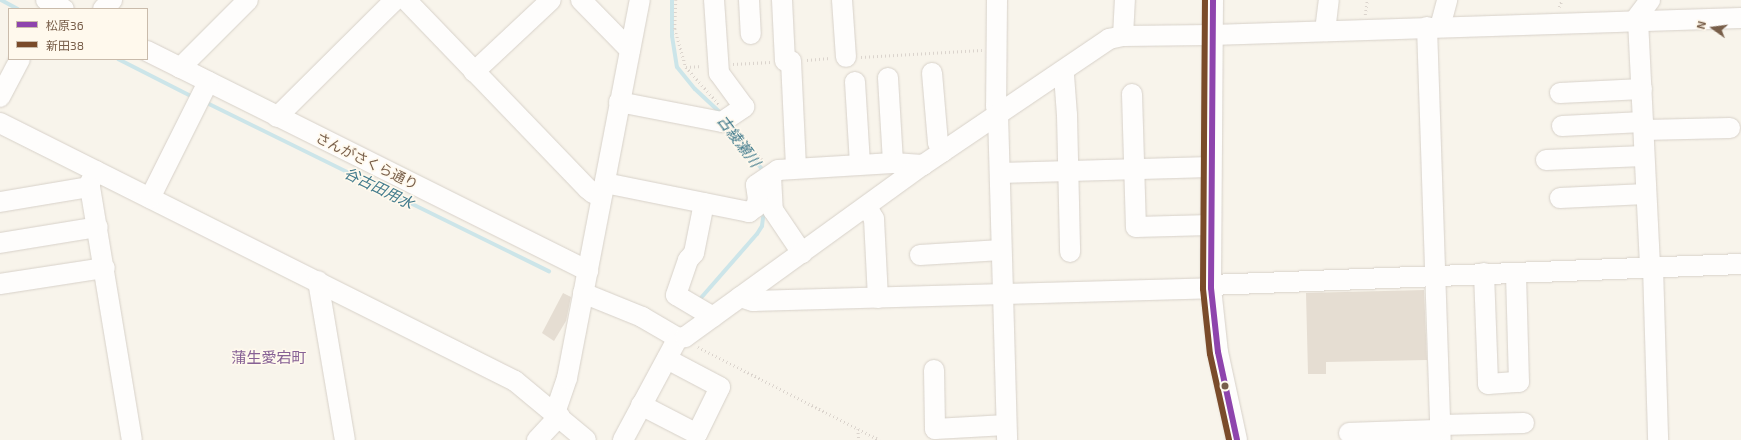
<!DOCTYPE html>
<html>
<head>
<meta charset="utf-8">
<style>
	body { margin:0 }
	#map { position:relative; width:1741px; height:440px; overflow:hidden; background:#f8f4eb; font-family:"Exo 2","Noto Sans JP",sans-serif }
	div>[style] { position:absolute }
	.stream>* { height:4px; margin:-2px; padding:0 2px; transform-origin:2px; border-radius:2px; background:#cce5e9 }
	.building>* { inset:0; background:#e5ddd2 }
	.path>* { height:2.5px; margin-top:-1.25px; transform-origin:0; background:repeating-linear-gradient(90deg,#dbd4cd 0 1px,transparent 0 4px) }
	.roads { filter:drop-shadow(0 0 1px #d7d1c9) drop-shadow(0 0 1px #d7d1c9) }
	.minor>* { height:20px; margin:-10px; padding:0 10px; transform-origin:10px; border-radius:10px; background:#fefdfc }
	.bus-1>* { height:6px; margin:-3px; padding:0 3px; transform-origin:3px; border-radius:3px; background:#8e44ad }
	.bus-2>* { height:6px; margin:-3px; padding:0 3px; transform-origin:3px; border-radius:3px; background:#7a4b2a }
	.dots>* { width:11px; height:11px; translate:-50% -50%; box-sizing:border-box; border:2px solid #fff9ed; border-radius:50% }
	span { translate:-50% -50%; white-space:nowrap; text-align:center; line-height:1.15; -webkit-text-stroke:3px #fff9ed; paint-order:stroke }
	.street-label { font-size:14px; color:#785e49 }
	.water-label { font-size:15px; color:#417a8c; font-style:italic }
	.neighbourhood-label { font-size:15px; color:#876195 }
	.legend { position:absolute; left:8px; top:8px; width:140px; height:52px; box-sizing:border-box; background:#fff9ed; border:1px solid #c9bbab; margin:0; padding:5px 7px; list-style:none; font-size:12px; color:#785e49 }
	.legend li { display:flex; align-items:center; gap:8px; height:20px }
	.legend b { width:20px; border:1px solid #c9bbab }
	.north { position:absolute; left:1693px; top:8px; width:40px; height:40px; -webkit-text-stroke:3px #fff9ed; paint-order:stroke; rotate:284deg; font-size:11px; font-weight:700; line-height:16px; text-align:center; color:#785e49 }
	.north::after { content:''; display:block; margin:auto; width:14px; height:18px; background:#785e49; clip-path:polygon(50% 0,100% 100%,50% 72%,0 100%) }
</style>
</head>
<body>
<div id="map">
	<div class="stream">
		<div style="left:1px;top:0;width:19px;rotate:28deg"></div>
		<div style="left:672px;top:0;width:36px;rotate:90deg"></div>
		<div style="left:672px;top:36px;width:31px;rotate:81deg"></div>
		<div style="left:677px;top:67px;width:28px;rotate:51deg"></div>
		<div style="left:695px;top:89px;width:38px;rotate:43deg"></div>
		<div style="left:118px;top:59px;width:80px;rotate:26.9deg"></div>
		<div style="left:209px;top:104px;width:379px;rotate:26.2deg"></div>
		<div style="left:729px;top:124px;width:54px;rotate:54deg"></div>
		<div style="left:761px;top:168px;width:6px;rotate:72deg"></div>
		<div style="left:700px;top:299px;width:86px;rotate:-48.8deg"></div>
		<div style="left:757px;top:234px;width:9px;rotate:-58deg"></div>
		<div style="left:762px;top:226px;width:17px;rotate:-83deg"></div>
	</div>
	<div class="building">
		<div style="clip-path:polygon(1424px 290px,1427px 360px,1326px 362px,1326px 374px,1308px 374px,1306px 293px)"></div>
		<div style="clip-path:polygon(563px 293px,571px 297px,566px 321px,554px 341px,542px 333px)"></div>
	</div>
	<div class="path">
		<div style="left:676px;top:0;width:29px;rotate:92deg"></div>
		<div style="left:675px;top:29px;width:40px;rotate:74deg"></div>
		<div style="left:686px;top:67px;width:50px;rotate:48.3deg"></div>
		<div style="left:1559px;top:7px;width:8px;rotate:-67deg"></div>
		<div style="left:1365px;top:15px;width:15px;rotate:-82deg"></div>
		<div style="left:861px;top:57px;width:121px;rotate:-3.3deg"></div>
		<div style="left:807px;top:60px;width:23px;rotate:-5deg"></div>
		<div style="left:733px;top:64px;width:37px;rotate:-3deg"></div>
		<div style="left:686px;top:67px;width:16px;rotate:-4deg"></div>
		<div style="left:739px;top:130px;width:39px;rotate:52deg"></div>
		<div style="left:698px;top:347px;width:204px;rotate:27.1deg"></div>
		<div style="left:858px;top:429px;width:11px;rotate:85deg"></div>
	</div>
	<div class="roads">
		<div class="minor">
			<div style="left:46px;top:0;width:20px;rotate:27deg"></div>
			<div style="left:406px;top:0;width:262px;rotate:46.1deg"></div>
			<div style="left:588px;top:189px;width:6px;rotate:39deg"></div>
			<div style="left:593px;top:193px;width:9px;rotate:13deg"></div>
			<div style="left:581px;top:0;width:70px;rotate:45.6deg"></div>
			<div style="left:749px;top:0;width:34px;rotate:87deg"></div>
			<div style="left:782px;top:0;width:61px;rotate:87.2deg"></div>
			<div style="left:842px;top:0;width:57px;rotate:86deg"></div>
			<div style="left:997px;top:0;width:106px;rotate:90.5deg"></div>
			<div style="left:996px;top:106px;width:8px;rotate:50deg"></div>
			<div style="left:1213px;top:0;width:288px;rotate:90.4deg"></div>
			<div style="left:1211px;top:288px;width:64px;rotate:83.8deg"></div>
			<div style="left:1218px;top:352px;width:90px;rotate:77.8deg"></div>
			<div style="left:103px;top:9px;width:13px;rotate:-45deg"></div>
			<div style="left:1635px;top:20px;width:25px;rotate:-53deg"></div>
			<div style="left:1638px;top:20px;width:247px;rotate:87.2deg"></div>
			<div style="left:1427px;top:27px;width:413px;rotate:88.1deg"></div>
			<div style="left:1440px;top:27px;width:28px;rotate:-75deg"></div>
			<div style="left:1325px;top:31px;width:31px;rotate:-83deg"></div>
			<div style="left:1123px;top:36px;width:36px;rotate:-87deg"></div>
			<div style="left:147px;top:51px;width:493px;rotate:26.5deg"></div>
			<div style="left:791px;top:61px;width:106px;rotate:87.3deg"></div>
			<div style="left:180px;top:68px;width:96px;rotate:-45deg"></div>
			<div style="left:474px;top:72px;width:105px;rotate:-43.1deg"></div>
			<div style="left:1061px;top:72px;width:4px;rotate:45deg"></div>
			<div style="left:1064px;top:75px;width:40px;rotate:85.7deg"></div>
			<div style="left:1067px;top:115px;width:137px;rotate:88.7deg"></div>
			<div style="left:932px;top:73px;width:70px;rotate:85.1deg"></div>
			<div style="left:938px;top:143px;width:10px;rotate:61deg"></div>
			<div style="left:888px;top:78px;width:85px;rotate:86.6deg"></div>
			<div style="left:855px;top:82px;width:82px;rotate:86.5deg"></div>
			<div style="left:1560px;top:93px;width:82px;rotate:-2.8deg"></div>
			<div style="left:1132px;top:94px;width:133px;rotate:88.3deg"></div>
			<div style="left:1136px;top:227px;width:74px;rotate:-1.5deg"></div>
			<div style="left:0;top:97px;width:43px;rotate:-62.2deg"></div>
			<div style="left:619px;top:102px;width:105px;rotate:11deg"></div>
			<div style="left:722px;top:122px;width:27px;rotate:-34deg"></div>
			<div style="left:744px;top:107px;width:42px;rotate:-126.3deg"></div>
			<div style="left:719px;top:73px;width:73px;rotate:-93.9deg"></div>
			<div style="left:998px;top:114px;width:326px;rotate:88.4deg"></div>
			<div style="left:277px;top:117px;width:166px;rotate:-44.8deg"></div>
			<div style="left:0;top:123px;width:576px;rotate:26.61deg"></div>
			<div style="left:515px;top:381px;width:92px;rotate:39.7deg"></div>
			<div style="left:1562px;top:126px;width:81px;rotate:-2.8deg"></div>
			<div style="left:1644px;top:130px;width:86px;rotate:-1.3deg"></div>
			<div style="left:1546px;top:160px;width:98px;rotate:-2.3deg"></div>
			<div style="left:96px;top:171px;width:13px;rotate:117deg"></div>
			<div style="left:90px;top:183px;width:4px;rotate:90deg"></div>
			<div style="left:90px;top:187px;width:256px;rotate:80.6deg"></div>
			<div style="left:1000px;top:173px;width:211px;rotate:-1.6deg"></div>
			<div style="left:771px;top:176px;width:34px;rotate:87deg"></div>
			<div style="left:773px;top:210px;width:52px;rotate:56deg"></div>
			<div style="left:605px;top:183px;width:147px;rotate:11.4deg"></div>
			<div style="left:749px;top:212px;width:9px;rotate:-36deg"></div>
			<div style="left:756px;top:207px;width:8px;rotate:-76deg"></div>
			<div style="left:758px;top:199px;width:14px;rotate:-98deg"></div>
			<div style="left:756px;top:185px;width:27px;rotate:-34deg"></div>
			<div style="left:778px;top:170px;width:115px;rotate:-3.5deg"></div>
			<div style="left:893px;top:163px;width:30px;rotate:4deg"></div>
			<div style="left:150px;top:198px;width:130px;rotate:-63.4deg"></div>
			<div style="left:1560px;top:198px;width:86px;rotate:-2.7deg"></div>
			<div style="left:0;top:202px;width:91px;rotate:-9.5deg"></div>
			<div style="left:704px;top:203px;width:51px;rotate:101.3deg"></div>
			<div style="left:694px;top:253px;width:9px;rotate:131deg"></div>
			<div style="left:688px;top:260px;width:37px;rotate:109deg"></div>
			<div style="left:676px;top:295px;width:43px;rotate:30.7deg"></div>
			<div style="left:867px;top:207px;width:14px;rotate:60deg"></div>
			<div style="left:874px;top:219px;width:79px;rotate:87.1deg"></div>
			<div style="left:0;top:243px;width:99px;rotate:-9.3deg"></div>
			<div style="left:920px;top:255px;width:81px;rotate:-3.5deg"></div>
			<div style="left:1653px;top:267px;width:173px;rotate:88.3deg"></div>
			<div style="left:1484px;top:273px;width:111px;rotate:87.9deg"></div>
			<div style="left:1488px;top:384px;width:31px;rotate:-4deg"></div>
			<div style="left:1519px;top:382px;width:109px;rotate:-91.6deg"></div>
			<div style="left:318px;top:281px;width:161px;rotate:80.4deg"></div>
			<div style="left:0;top:284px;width:106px;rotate:-8.7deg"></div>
			<div style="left:1211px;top:285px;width:530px;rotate:-2.27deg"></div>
			<div style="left:583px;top:293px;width:64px;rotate:22.1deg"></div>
			<div style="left:642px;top:317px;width:42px;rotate:30.3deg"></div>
			<div style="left:740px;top:297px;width:14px;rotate:17deg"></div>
			<div style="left:753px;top:301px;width:458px;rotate:-1.6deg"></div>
			<div style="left:934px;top:370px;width:59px;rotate:89deg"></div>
			<div style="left:935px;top:429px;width:71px;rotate:-3.2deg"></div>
			<div style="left:641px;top:405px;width:63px;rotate:27.4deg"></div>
			<div style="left:697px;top:434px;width:52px;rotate:-63.9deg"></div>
			<div style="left:720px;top:387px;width:60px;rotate:-152.2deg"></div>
			<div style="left:555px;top:413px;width:37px;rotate:-71deg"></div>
			<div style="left:567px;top:378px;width:385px;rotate:-79.1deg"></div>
			<div style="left:1441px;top:425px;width:83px;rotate:-1.4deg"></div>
			<div style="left:1349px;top:433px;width:92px;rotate:-1.9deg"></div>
			<div style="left:537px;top:440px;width:33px;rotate:-47deg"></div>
			<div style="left:623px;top:440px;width:116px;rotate:-61.7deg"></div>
			<div style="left:678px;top:338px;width:7px;rotate:-8deg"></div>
			<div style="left:685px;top:337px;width:294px;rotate:-35.9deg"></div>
			<div style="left:923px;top:165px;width:225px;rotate:-34.1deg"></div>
			<div style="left:1109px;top:39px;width:14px;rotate:-12deg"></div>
			<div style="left:1123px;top:36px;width:89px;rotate:-0.6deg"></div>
			<div style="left:1212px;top:35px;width:529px;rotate:-1.84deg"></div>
		</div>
	</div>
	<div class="bus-1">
		<div style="left:1213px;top:0;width:288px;rotate:90.4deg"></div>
		<div style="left:1211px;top:288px;width:64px;rotate:83.8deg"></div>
		<div style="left:1218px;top:352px;width:90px;rotate:77.8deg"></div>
	</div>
	<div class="bus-2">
		<div style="left:1205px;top:0;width:289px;rotate:90.4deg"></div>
		<div style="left:1203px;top:289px;width:65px;rotate:83.9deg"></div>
		<div style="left:1210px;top:354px;width:88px;rotate:77.5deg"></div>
	</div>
	<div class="dots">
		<div style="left:1225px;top:386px;background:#785e49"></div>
	</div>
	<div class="street-label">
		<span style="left:367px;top:161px;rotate:26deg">さんがさくら通り</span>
	</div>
	<div class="water-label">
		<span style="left:739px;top:141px;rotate:53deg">古綾瀬川</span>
		<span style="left:379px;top:188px;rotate:26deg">谷古田用水</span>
	</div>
	<div class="neighbourhood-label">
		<span style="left:269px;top:358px">蒲生愛宕町</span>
	</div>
	<ul class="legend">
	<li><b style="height:5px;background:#8e44ad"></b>松原36</li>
	<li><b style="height:5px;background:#7a4b2a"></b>新田38</li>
	</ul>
	<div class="north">N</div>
</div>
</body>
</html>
